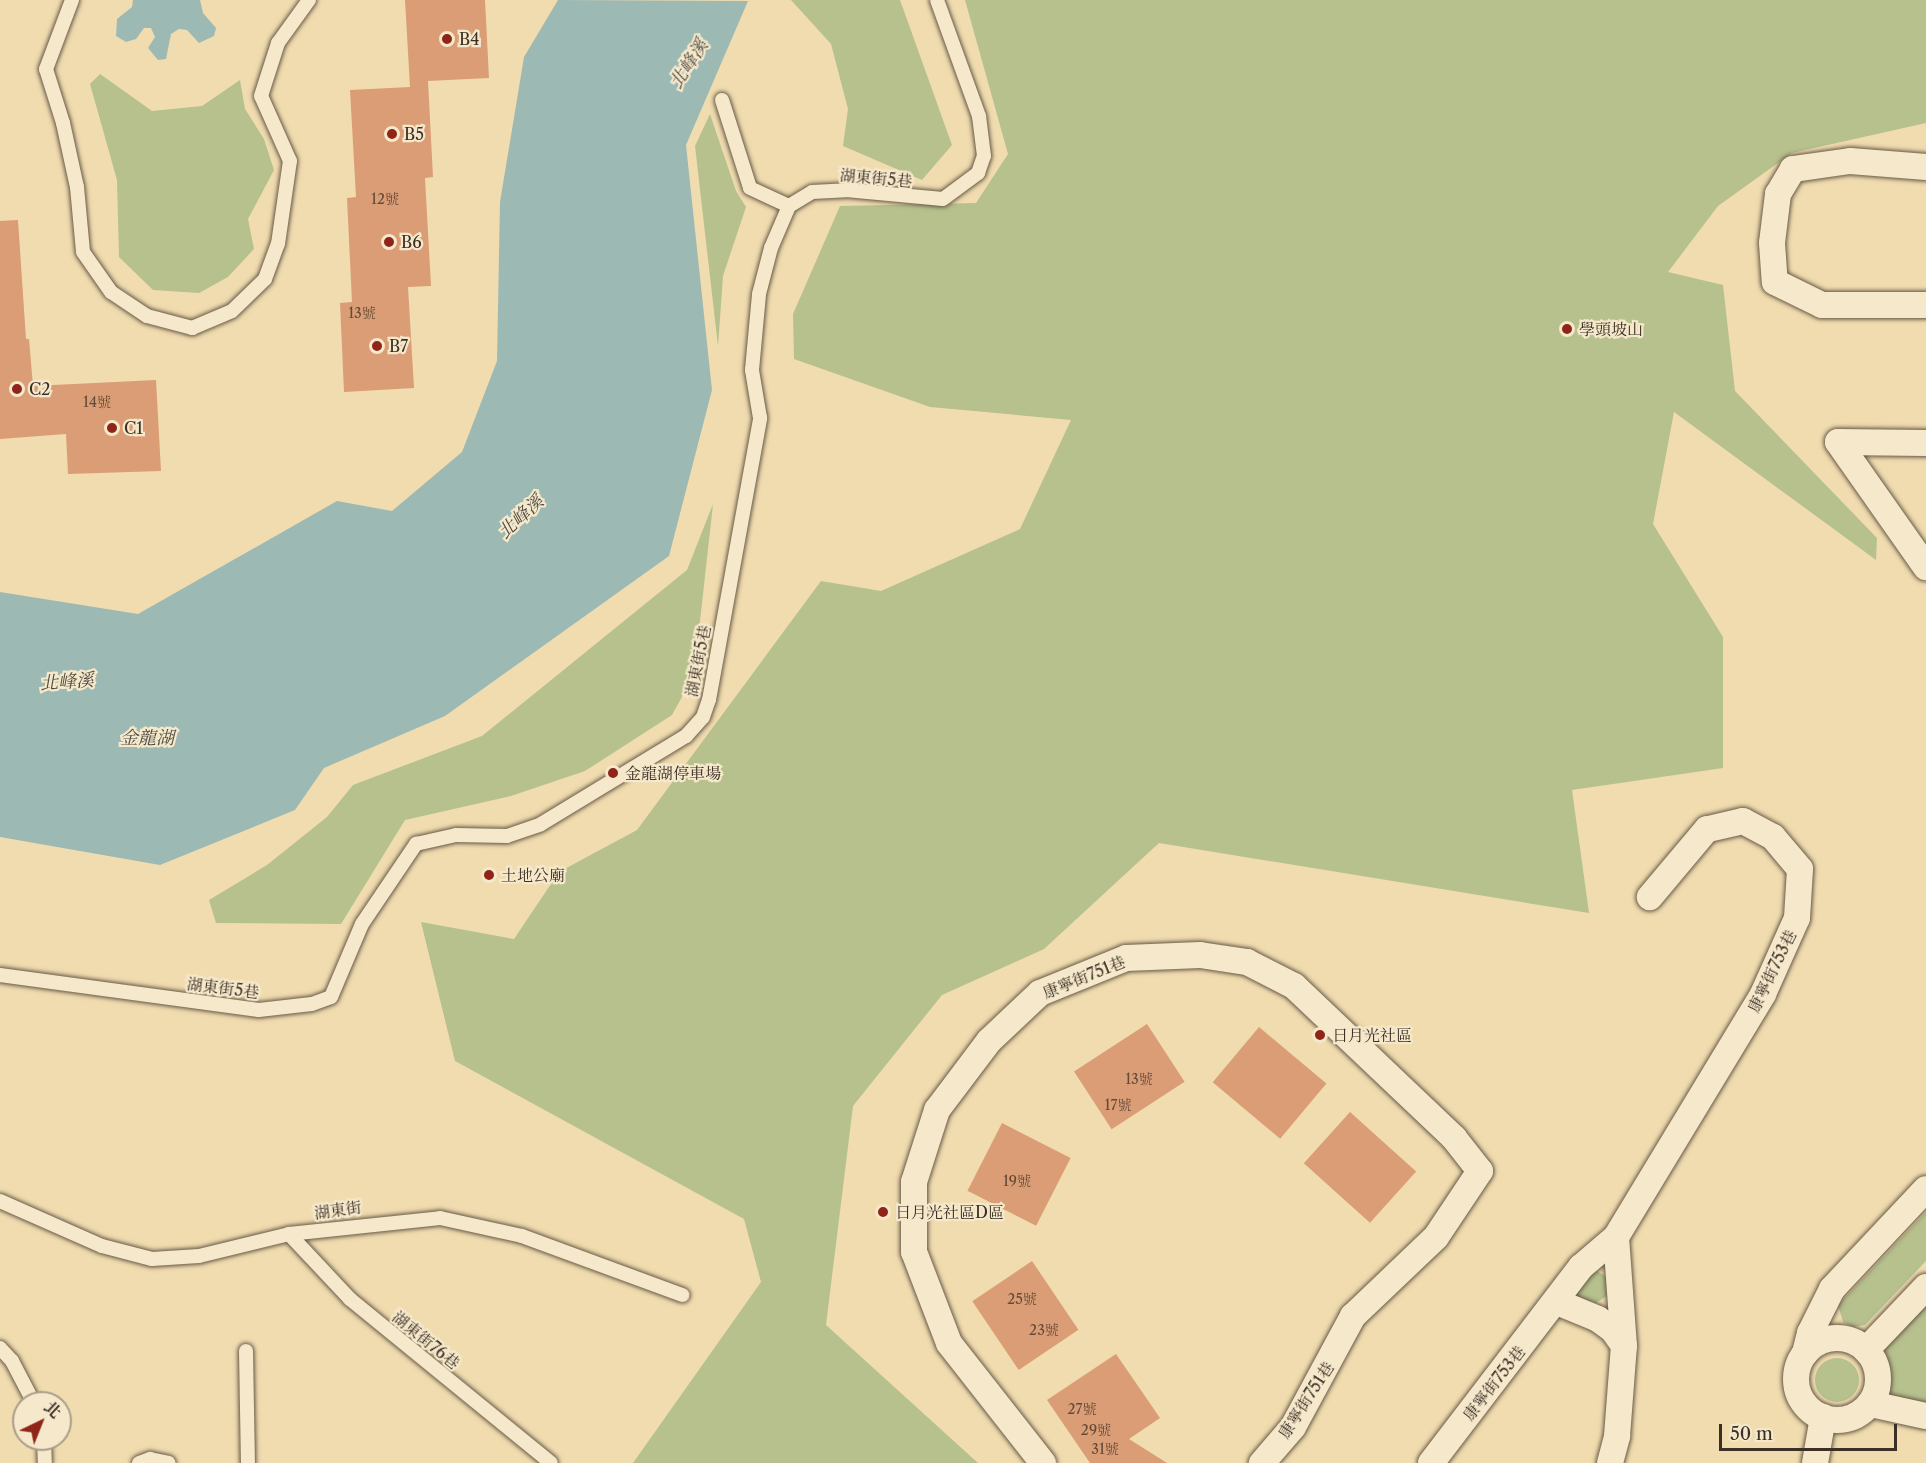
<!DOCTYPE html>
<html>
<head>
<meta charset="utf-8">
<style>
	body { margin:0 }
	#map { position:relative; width:1926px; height:1463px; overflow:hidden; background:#f0dcaf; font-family:"Libre Caslon Text","Noto Serif TC",serif }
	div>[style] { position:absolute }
	.green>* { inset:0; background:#b6c18d }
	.round { border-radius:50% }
	.water>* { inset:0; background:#9db9b4 }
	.building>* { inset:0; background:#da9d75; transform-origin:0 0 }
	.roads { filter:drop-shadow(0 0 2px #695a48) drop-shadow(0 0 2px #695a48) }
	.lane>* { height:14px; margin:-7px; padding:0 7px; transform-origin:7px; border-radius:7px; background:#f5e8cb }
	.street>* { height:26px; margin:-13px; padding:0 13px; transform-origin:13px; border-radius:13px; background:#f5e8cb }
	.street>.ring { margin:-13px; padding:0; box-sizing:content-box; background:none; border:26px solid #f5e8cb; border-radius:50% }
	.dots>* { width:16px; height:16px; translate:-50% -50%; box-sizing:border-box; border:3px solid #f5e8cb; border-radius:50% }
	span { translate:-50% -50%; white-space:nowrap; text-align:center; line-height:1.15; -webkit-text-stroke:4.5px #f5e8cb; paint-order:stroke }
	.number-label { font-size:14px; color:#644a39 }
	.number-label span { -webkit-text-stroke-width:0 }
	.poi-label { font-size:16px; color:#3c2f25 }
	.left { translate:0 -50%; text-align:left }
	.street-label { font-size:16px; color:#3c2f25 }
	.water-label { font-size:18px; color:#4f4b42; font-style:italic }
	.north { position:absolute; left:12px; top:1391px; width:60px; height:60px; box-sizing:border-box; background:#f5e8cb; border:2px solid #ab9e89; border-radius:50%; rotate:43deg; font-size:16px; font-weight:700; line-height:24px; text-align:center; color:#3c2f25 }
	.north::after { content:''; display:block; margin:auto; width:21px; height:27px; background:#8f2418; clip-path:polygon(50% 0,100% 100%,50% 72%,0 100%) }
	.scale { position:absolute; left:1719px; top:1424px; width:178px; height:27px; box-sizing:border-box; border:3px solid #3c2f25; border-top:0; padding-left:8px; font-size:18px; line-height:21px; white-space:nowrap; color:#3c2f25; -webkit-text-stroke:4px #f5e8cb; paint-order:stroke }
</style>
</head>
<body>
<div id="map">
	<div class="green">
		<div style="clip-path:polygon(791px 0,900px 0,952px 145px,922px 180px,843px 146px,848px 109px,831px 44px)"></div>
		<div style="clip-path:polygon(965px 0,1926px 0,1926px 123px,1792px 153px,1718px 206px,1668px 272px,1723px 285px,1735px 391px,1877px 538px,1876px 560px,1674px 412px,1653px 524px,1723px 637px,1723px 768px,1572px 790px,1589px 913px,1159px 843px,1044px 949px,942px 995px,853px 1106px,826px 1325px,978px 1463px,633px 1463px,761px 1282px,744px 1219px,455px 1061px,421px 922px,514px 939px,559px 872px,637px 830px,821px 581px,881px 591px,1020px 529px,1071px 420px,930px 407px,794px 359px,793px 314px,840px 206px,976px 203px,1008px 154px)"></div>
		<div style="clip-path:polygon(100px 74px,152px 111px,202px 106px,240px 80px,245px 109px,264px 139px,274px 170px,248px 219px,254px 249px,228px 277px,199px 293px,153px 290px,119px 257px,117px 180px,90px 84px)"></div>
		<div style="clip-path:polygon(710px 114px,736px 191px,746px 207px,723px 276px,718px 346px,695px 146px)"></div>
		<div style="clip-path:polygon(713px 504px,694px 675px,672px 715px,585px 771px,511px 796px,405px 820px,341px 924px,216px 923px,209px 900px,267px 865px,327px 817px,353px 785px,482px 736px,687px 570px)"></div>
		<div style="clip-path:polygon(1926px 1212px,1926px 1261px,1865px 1325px,1853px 1327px,1843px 1322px,1838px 1305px)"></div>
		<div style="clip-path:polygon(1592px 1268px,1607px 1277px,1608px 1295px,1593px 1305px,1576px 1298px,1573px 1293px)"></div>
		<div style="clip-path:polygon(1926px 1303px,1926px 1404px,1885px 1396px,1890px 1379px,1883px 1348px)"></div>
		<div class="round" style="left:1815px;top:1358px;width:44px;height:44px"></div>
	</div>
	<div class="water">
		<div style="clip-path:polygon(133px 0,200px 0,203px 13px,216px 28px,214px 36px,199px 43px,187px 30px,179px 29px,171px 34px,166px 59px,158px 60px,148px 48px,155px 37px,151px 28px,144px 28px,136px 39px,126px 42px,116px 36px,117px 19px,132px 7px)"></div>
		<div style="clip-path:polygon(558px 0,748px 1px,686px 145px,712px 390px,669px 556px,445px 716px,324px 768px,295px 810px,160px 865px,0 837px,0 592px,138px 614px,337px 501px,392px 511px,462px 452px,497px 361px,500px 202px,524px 57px)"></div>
	</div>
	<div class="building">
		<div style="clip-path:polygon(405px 0,485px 0,489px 78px,428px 81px,433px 177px,425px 178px,431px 286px,408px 287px,414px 388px,344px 392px,340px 303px,352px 302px,347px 198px,356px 197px,350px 90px,410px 87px)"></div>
		<div style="clip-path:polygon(18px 220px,26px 339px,29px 339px,33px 386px,156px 380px,161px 471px,68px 474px,66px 434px,0 439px,0 221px)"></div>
		<div style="left:1147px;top:1024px;width:69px;height:87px;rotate:57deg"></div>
		<div style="left:1259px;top:1027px;width:88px;height:72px;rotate:40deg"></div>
		<div style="left:1350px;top:1112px;width:89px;height:69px;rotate:42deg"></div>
		<div style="left:1002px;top:1123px;width:77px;height:76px;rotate:27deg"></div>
		<div style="left:1032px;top:1261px;width:83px;height:72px;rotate:56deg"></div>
		<div style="clip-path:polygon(1116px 1354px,1160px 1418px,1129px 1439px,1167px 1463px,1090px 1463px,1047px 1400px)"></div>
	</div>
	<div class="roads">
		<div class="lane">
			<div style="left:72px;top:0;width:74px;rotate:110.6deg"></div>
			<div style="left:46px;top:69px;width:57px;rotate:72.5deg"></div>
			<div style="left:63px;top:123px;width:66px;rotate:77.7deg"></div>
			<div style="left:77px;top:187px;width:65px;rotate:84.7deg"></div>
			<div style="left:83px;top:252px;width:49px;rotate:55deg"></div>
			<div style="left:111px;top:292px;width:43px;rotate:33.7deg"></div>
			<div style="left:147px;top:316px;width:47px;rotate:14.9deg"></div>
			<div style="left:192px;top:328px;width:43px;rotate:-23deg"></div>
			<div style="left:232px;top:311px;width:46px;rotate:-44.1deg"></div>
			<div style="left:265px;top:279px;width:37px;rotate:-70deg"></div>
			<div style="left:278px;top:244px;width:84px;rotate:-81.8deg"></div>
			<div style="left:290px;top:161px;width:71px;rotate:-114deg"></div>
			<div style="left:261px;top:96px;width:56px;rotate:-72.2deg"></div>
			<div style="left:278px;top:43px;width:53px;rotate:-54.2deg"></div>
			<div style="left:722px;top:100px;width:92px;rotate:72.3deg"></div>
			<div style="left:750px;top:188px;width:43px;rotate:24.8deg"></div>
			<div style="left:0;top:975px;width:261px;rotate:7.7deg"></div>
			<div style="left:259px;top:1010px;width:53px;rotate:-6.5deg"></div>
			<div style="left:312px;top:1004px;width:20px;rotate:-20deg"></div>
			<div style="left:331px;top:997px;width:79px;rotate:-67deg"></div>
			<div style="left:362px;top:924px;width:97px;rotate:-56deg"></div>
			<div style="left:416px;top:844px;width:41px;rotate:-12.7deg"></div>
			<div style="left:456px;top:835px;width:51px;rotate:1.1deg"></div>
			<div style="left:507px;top:836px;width:36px;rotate:-19deg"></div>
			<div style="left:541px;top:824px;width:170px;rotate:-31.3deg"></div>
			<div style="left:686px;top:736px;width:25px;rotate:-48deg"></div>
			<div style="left:703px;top:717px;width:18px;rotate:-71deg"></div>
			<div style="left:709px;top:700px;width:287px;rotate:-79.7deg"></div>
			<div style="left:760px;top:418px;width:49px;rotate:-99.5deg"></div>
			<div style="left:752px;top:370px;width:76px;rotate:-84.7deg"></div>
			<div style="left:759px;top:294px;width:48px;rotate:-75.4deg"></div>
			<div style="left:771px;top:248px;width:46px;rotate:-66.8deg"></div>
			<div style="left:789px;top:206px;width:27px;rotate:-31deg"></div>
			<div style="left:812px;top:192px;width:34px;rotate:-3deg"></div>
			<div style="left:846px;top:190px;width:97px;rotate:5.3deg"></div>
			<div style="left:943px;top:199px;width:44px;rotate:-36.6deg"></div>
			<div style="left:978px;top:173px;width:18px;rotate:-71deg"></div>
			<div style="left:984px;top:156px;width:40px;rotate:-97.1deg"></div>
			<div style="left:979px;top:116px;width:123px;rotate:-109.9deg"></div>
			<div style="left:0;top:1201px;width:111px;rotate:23.8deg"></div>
			<div style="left:102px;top:1246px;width:52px;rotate:14.6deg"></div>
			<div style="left:152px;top:1259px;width:47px;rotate:-3.7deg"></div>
			<div style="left:199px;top:1256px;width:93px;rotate:-13.7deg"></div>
			<div style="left:289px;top:1234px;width:152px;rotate:-6deg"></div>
			<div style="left:440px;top:1218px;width:84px;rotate:12.4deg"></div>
			<div style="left:522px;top:1236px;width:171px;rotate:20.2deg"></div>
			<div style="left:289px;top:1234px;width:89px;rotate:46.8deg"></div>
			<div style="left:350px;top:1299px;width:259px;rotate:39.2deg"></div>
			<div style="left:0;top:1348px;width:18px;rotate:47deg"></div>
			<div style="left:12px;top:1361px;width:47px;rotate:62.4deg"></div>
			<div style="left:246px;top:1351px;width:112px;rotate:89deg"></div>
			<div style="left:44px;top:1439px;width:24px;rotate:88deg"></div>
			<div style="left:139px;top:1463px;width:12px;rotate:-20deg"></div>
			<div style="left:150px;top:1459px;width:19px;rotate:12deg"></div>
		</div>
		<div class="street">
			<div style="left:1926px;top:167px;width:76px;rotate:-175.5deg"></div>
			<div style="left:1850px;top:161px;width:58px;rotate:172deg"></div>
			<div style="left:1793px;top:169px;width:29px;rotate:121deg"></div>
			<div style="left:1778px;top:194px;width:49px;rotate:97deg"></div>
			<div style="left:1772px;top:243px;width:39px;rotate:86deg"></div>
			<div style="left:1775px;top:282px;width:52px;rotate:26.1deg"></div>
			<div style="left:1822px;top:305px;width:104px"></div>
			<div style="left:1838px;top:442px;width:153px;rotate:54.9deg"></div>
			<div style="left:1838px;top:442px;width:88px;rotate:0.7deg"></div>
			<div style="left:1557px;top:1302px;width:44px;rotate:22.5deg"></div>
			<div style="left:1598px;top:1319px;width:19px;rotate:36deg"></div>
			<div style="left:1613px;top:1330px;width:19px;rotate:55deg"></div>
			<div class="ring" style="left:1796px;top:1338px;width:56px;height:56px"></div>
			<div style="left:1866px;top:1350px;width:87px;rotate:-46.4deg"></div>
			<div style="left:1805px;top:1353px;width:21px;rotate:-76deg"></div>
			<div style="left:1810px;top:1333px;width:49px;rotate:-63.4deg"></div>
			<div style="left:1832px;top:1289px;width:137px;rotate:-46.8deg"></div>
			<div style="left:1871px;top:1404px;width:56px;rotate:12.3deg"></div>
			<div style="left:1043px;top:1463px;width:152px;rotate:-128.1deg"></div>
			<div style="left:949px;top:1343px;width:97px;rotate:-111deg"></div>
			<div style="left:914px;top:1252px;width:70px;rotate:-90deg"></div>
			<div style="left:914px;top:1182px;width:76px;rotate:-72.3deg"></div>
			<div style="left:937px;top:1110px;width:86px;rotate:-53deg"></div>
			<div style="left:989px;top:1041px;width:70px;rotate:-43.3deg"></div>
			<div style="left:1040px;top:993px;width:93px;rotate:-22.1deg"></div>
			<div style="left:1126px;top:958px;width:74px;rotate:-2.3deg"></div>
			<div style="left:1200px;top:955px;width:48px;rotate:8.5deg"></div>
			<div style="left:1247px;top:962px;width:53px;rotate:27.1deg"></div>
			<div style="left:1294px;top:986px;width:221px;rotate:43.5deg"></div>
			<div style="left:1454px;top:1138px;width:42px;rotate:51.8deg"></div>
			<div style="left:1480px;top:1171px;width:79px;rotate:123.7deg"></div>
			<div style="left:1436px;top:1237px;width:115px;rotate:136.4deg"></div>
			<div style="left:1353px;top:1316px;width:126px;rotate:118.4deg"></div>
			<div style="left:1293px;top:1427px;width:48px;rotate:130.7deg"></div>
			<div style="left:1431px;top:1463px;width:247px;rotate:-52.6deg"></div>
			<div style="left:1581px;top:1267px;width:46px;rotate:-40.6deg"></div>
			<div style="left:1616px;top:1237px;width:284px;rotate:-58.8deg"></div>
			<div style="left:1763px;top:994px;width:83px;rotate:-65.9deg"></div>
			<div style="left:1797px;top:918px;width:49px;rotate:-86.5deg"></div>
			<div style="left:1800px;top:869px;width:42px;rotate:-130.2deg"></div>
			<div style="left:1773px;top:837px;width:34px;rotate:-152deg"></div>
			<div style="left:1743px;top:821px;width:37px;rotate:167deg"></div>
			<div style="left:1707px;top:829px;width:89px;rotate:130deg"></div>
			<div style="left:1610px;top:1463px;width:28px;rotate:-75deg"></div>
			<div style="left:1617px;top:1436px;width:90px;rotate:-85.6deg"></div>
			<div style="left:1624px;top:1346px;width:109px;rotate:-94.2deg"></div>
			<div style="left:1815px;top:1463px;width:47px;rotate:-80.1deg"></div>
		</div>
	</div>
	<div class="dots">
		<div style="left:447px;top:39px;background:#8f2418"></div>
		<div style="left:392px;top:134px;background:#8f2418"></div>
		<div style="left:389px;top:242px;background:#8f2418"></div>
		<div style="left:1567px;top:329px;background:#8f2418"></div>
		<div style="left:377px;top:346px;background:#8f2418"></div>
		<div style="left:17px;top:389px;background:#8f2418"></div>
		<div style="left:112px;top:428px;background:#8f2418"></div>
		<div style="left:613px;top:773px;background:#8f2418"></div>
		<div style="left:489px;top:875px;background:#8f2418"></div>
		<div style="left:1320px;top:1035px;background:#8f2418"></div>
		<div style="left:883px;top:1212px;background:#8f2418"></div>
	</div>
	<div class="number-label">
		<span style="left:385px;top:199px">12號</span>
		<span style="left:362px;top:313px">13號</span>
		<span style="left:97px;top:402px">14號</span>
		<span style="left:1139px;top:1079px">13號</span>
		<span style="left:1118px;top:1105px">17號</span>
		<span style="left:1017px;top:1181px">19號</span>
		<span style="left:1022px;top:1299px">25號</span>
		<span style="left:1044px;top:1330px">23號</span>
		<span style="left:1082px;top:1409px">27號</span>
		<span style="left:1096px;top:1430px">29號</span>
		<span style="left:1105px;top:1449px">31號</span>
	</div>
	<div class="poi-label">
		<span class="left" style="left:459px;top:39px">B4</span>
		<span class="left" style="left:404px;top:134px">B5</span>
		<span class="left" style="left:401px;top:242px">B6</span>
		<span class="left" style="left:1579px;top:329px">學頭坡山</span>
		<span class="left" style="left:389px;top:346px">B7</span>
		<span class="left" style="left:29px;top:389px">C2</span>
		<span class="left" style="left:124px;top:428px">C1</span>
		<span class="left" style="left:625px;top:773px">金龍湖停車場</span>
		<span class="left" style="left:501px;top:875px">土地公廟</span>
		<span class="left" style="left:1332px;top:1035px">日月光社區</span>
		<span class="left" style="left:895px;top:1212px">日月光社區D區</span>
	</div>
	<div class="street-label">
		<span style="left:876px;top:178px;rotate:5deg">湖東街5巷</span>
		<span style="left:698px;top:661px;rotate:-79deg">湖東街5巷</span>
		<span style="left:1772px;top:971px;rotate:-64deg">康寧街753巷</span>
		<span style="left:1084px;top:977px;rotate:-22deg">康寧街751巷</span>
		<span style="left:223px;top:988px;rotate:7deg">湖東街5巷</span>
		<span style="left:338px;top:1210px;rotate:-8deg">湖東街</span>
		<span style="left:426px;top:1340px;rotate:39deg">湖東街76巷</span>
		<span style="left:1494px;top:1383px;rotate:-52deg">康寧街753巷</span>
		<span style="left:1306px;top:1400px;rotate:-57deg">康寧街751巷</span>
	</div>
	<div class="water-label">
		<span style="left:689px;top:64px;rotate:-57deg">北峰溪</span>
		<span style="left:521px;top:517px;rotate:-43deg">北峰溪</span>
		<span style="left:67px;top:682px;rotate:-4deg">北峰溪</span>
		<span style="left:147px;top:738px">金龍湖</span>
	</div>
	<div class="north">北</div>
	<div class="scale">50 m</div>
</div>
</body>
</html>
